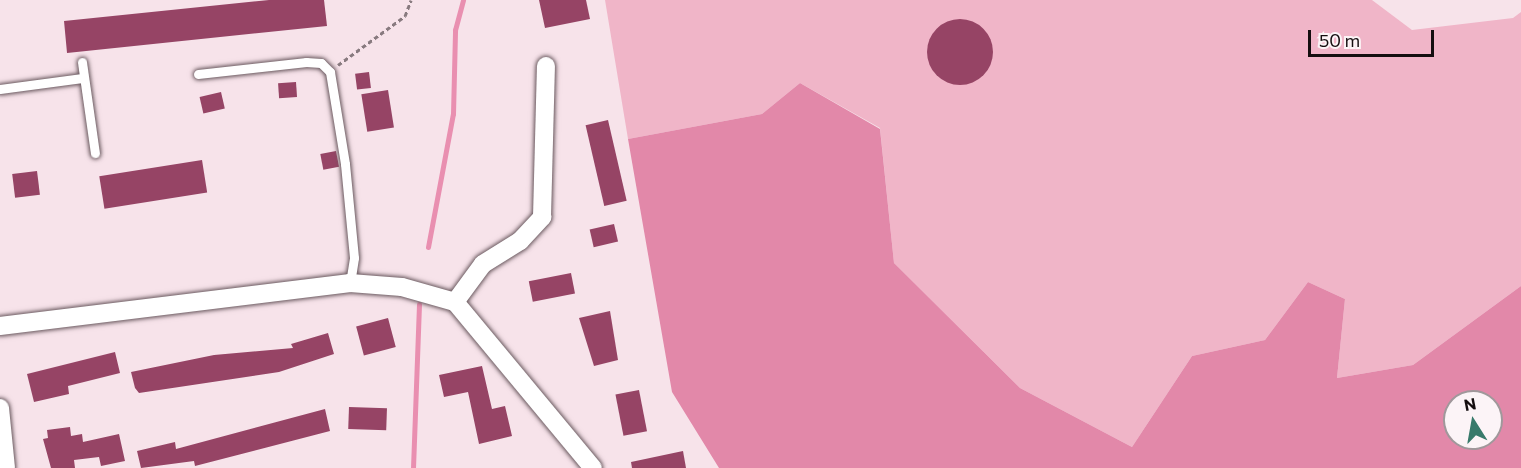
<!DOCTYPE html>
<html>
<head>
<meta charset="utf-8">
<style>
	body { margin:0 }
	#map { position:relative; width:1521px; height:468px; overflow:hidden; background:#f7e3ea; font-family:Commissioner,sans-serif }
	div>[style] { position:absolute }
	.green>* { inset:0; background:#f0b5c8 }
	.forest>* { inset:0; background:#e288a9 }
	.stream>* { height:5px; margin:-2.5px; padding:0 2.5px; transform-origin:2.5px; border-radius:2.5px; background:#e98fb0 }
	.building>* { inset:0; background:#964465; transform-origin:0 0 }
	.round { border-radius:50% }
	.path>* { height:3px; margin-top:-1.5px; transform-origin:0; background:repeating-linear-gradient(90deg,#887a7f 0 4.5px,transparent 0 7.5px) }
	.roads { filter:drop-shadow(0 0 2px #6b5a60) drop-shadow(0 0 2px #6b5a60) }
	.service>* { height:9px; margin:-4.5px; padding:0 4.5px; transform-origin:4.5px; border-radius:4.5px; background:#fff }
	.minor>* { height:18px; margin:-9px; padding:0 9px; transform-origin:9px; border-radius:9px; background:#fff }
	span { translate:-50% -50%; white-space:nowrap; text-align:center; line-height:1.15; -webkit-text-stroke:4.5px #fcf4f7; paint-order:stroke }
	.north { position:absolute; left:1443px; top:390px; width:60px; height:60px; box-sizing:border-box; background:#fcf4f7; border:2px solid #a0989b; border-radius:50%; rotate:349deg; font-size:16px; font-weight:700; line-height:24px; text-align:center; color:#150e10 }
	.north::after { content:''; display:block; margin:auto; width:21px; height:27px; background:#387a6b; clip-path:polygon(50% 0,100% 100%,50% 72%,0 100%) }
	.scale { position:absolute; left:1308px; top:30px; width:126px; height:27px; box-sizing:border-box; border:3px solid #150e10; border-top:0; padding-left:8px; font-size:18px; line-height:21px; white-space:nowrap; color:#150e10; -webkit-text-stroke:4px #fcf4f7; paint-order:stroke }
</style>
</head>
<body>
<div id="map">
	<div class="green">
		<div style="clip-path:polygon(605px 0,1372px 0,1412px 30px,1513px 18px,1521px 12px,1521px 286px,1413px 365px,1337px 378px,1345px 299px,1308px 282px,1265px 340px,1192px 356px,1132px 447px,1020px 388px,894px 263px,880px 128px,800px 83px,762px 114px,628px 139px)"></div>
	</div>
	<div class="forest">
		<div style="clip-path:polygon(evenodd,800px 83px,880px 129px,894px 263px,1020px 388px,1132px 447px,1192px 356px,1265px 340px,1308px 282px,1345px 299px,1337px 378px,1413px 365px,1521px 286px,1521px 468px,719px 468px,672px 392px,628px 139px,762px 114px,800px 83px,1455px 402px,1491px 402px,1491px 438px,1455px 438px,1455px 402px)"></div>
	</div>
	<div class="stream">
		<div style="left:428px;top:247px;width:135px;rotate:-79.4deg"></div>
		<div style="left:453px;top:114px;width:84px;rotate:-88.6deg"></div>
		<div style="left:455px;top:30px;width:31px;rotate:-75deg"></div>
		<div style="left:413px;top:468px;width:164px;rotate:-87.9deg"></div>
	</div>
	<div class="building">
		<div style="clip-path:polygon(269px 0,324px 0,327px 26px,67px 53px,64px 21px)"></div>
		<div style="clip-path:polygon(539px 0,586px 0,590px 19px,545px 28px)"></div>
		<div class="round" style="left:927px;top:19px;width:66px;height:66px"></div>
		<div style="left:369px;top:72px;width:16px;height:14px;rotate:83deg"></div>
		<div style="left:296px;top:82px;width:15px;height:18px;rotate:86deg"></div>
		<div style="left:388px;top:90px;width:38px;height:27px;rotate:81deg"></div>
		<div style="left:221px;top:92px;width:17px;height:22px;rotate:77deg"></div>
		<div style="left:608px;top:120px;width:83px;height:23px;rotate:77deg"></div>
		<div style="left:336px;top:151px;width:16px;height:16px;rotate:79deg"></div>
		<div style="left:202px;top:160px;width:33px;height:104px;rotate:81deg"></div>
		<div style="left:37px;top:171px;width:24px;height:25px;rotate:83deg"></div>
		<div style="left:614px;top:224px;width:18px;height:25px;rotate:77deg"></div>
		<div style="left:571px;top:273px;width:21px;height:43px;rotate:79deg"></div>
		<div style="clip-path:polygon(610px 311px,618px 360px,594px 366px,579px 318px)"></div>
		<div style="left:388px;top:318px;width:30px;height:33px;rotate:75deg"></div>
		<div style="clip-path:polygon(328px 333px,334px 354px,279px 372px,139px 393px,135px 388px,131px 372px,214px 355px,293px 348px,291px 344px)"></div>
		<div style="clip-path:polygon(115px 352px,120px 373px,68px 386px,69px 394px,34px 402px,27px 374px)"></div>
		<div style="clip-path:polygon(482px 366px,492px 409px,505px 406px,512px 436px,479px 444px,468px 392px,444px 397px,439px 375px)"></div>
		<div style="left:639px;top:390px;width:42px;height:24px;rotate:79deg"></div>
		<div style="left:349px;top:407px;width:38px;height:22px;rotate:2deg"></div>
		<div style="clip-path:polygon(325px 409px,330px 431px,195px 466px,194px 461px,141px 468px,137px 451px,175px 442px,176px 449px)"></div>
		<div style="clip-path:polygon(70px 427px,71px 436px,82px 434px,83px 442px,119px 434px,125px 461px,101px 466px,99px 457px,74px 460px,75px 468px,51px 468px,43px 439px,48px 438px,47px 430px)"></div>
		<div style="clip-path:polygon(683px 451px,686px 468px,632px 468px,631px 462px)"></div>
	</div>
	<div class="path">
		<div style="left:338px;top:65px;width:83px;rotate:-36.2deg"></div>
		<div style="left:405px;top:16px;width:17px;rotate:-69deg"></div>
	</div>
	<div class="roads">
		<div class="service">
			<div style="left:82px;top:62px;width:92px;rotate:81.9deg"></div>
			<div style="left:198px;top:74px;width:109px;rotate:-6.3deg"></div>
			<div style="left:306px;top:62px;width:15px;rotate:4deg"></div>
			<div style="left:321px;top:63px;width:13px;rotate:45deg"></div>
			<div style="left:330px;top:72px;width:93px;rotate:80.7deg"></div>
			<div style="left:345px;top:164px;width:94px;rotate:84.5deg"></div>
			<div style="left:354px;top:258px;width:25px;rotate:99deg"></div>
			<div style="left:0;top:89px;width:83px;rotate:-7.6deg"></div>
		</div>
		<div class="minor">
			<div style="left:455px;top:302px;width:47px;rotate:-53.6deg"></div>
			<div style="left:483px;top:264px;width:44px;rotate:-31.9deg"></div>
			<div style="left:520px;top:241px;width:33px;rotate:-47deg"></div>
			<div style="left:542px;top:217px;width:151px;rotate:-88.5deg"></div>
			<div style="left:0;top:326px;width:353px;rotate:-7deg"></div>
			<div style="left:350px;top:283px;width:52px;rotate:4.4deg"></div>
			<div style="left:402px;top:287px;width:55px;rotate:15.8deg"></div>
			<div style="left:455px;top:302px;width:216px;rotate:50.3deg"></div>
			<div style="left:0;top:408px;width:60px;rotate:84.3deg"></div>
		</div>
	</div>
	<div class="north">N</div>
	<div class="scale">50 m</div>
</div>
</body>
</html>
